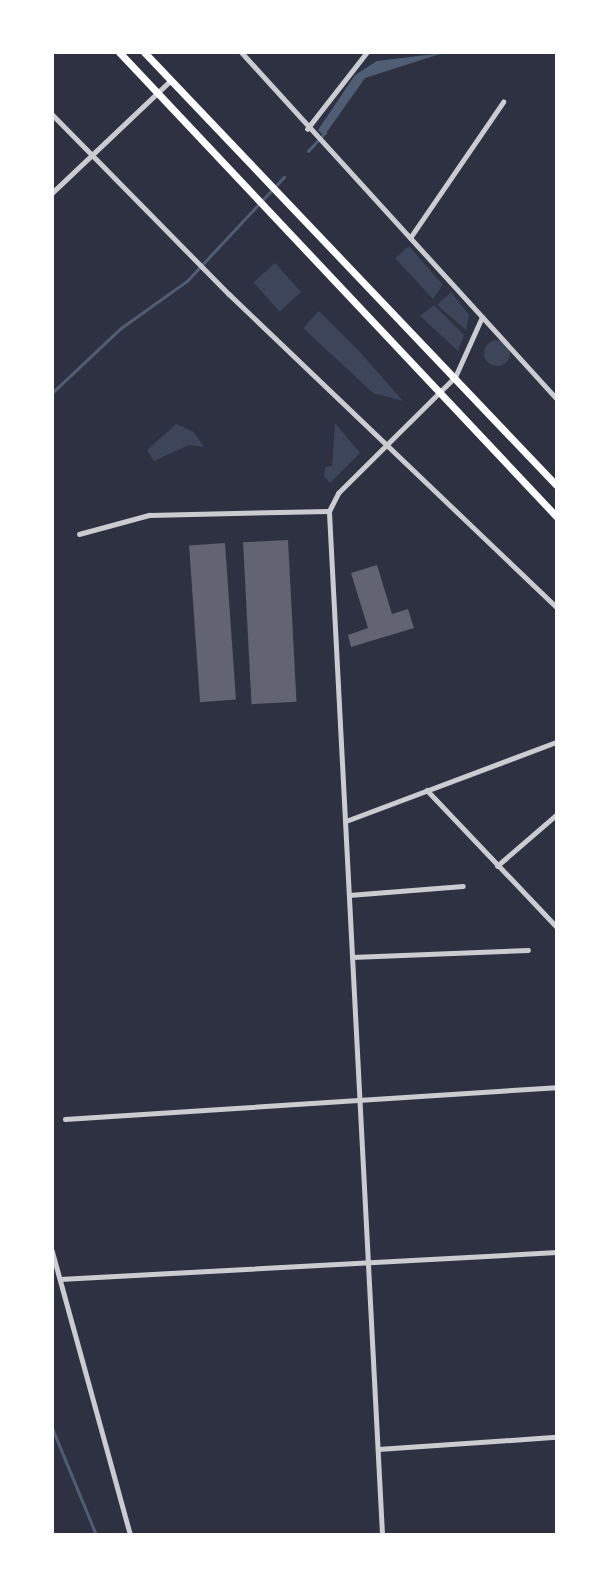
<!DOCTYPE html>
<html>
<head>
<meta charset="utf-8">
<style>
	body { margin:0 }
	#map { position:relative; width:609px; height:1587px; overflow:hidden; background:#2d3142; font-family:"Titillium Web",sans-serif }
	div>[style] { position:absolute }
	.green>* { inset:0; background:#3c4559; transform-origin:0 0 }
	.round { border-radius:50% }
	.water>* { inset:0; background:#4f5d75 }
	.stream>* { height:2.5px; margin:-1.25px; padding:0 1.25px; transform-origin:1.25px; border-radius:1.25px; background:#4f5d75 }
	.building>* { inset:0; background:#626471; transform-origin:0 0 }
	.minor>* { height:4.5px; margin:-2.25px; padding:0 2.25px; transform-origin:2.25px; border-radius:2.25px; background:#caccd0 }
	.tertiary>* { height:5px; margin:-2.5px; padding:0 2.5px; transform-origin:2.5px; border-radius:2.5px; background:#caccd0 }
	.trunk>* { height:7px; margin:-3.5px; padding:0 3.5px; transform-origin:3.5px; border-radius:3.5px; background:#fff }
	span { translate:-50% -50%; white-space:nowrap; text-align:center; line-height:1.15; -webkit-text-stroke:6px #fff; paint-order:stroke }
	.frame { position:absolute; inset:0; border:54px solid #fff; pointer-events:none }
</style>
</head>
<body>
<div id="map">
	<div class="green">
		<div style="clip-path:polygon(409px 246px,443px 285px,433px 299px,395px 258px)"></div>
		<div style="left:275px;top:263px;width:39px;height:29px;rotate:48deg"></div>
		<div style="clip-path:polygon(451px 292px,469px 315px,466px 330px,437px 305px)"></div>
		<div style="clip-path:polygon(434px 305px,464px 335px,458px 351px,420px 316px)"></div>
		<div style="clip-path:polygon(319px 311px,359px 351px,403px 401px,373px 393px,303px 328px)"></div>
		<div class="round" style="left:484px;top:340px;width:26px;height:26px"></div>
		<div style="clip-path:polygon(335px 423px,360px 453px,330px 483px,324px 476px,325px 467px,332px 466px)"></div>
		<div style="clip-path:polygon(176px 424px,194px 432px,204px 447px,189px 445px,154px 461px,147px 450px)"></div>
	</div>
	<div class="water">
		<div style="clip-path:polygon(443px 53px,365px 78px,324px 136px,318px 130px,355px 75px,377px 61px)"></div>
	</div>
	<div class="stream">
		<div style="left:308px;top:151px;width:25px;rotate:-47deg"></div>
		<div style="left:52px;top:393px;width:95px;rotate:-43.3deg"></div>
		<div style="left:121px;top:328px;width:81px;rotate:-35.5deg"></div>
		<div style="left:187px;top:281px;width:142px;rotate:-47deg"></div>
		<div style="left:52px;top:1427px;width:116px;rotate:67.6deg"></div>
	</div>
	<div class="building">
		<div style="left:288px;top:540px;width:162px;height:45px;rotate:87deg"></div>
		<div style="left:225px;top:543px;width:157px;height:36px;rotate:86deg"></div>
		<div style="clip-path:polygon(377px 565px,392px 614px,408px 609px,414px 628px,351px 647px,348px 635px,368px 628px,351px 573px)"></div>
	</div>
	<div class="minor">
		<div style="left:52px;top:114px;width:252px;rotate:45.5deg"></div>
		<div style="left:229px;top:294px;width:452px;rotate:43.7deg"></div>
		<div style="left:307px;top:129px;width:98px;rotate:-52.1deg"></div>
		<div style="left:52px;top:193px;width:163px;rotate:-43.5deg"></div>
		<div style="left:410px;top:238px;width:165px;rotate:-55.6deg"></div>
		<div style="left:79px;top:534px;width:73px;rotate:-15.2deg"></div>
		<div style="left:149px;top:515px;width:180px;rotate:-1.3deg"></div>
		<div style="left:427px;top:790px;width:187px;rotate:46.5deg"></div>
		<div style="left:346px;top:821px;width:224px;rotate:-20.6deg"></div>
		<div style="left:497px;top:866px;width:78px;rotate:-40.8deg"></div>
		<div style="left:349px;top:895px;width:114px;rotate:-4.5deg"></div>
		<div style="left:352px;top:957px;width:176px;rotate:-2.3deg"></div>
		<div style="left:65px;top:1119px;width:492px;rotate:-3.7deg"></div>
		<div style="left:52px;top:1250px;width:295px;rotate:74.6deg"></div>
		<div style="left:60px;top:1279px;width:497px;rotate:-3.1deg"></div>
		<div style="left:378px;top:1449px;width:178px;rotate:-3.9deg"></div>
	</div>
	<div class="tertiary">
		<div style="left:241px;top:52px;width:468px;rotate:47.7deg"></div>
		<div style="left:382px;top:1534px;width:1024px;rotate:-92.97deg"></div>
		<div style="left:329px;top:511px;width:20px;rotate:-63deg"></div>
		<div style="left:338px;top:493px;width:165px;rotate:-44.8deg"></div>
		<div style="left:455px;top:377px;width:66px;rotate:-65.8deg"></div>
	</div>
	<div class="trunk">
		<div style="left:119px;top:52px;width:637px;rotate:46.72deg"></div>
		<div style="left:144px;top:52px;width:598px;rotate:46.42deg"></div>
	</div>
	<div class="frame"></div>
</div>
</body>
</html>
